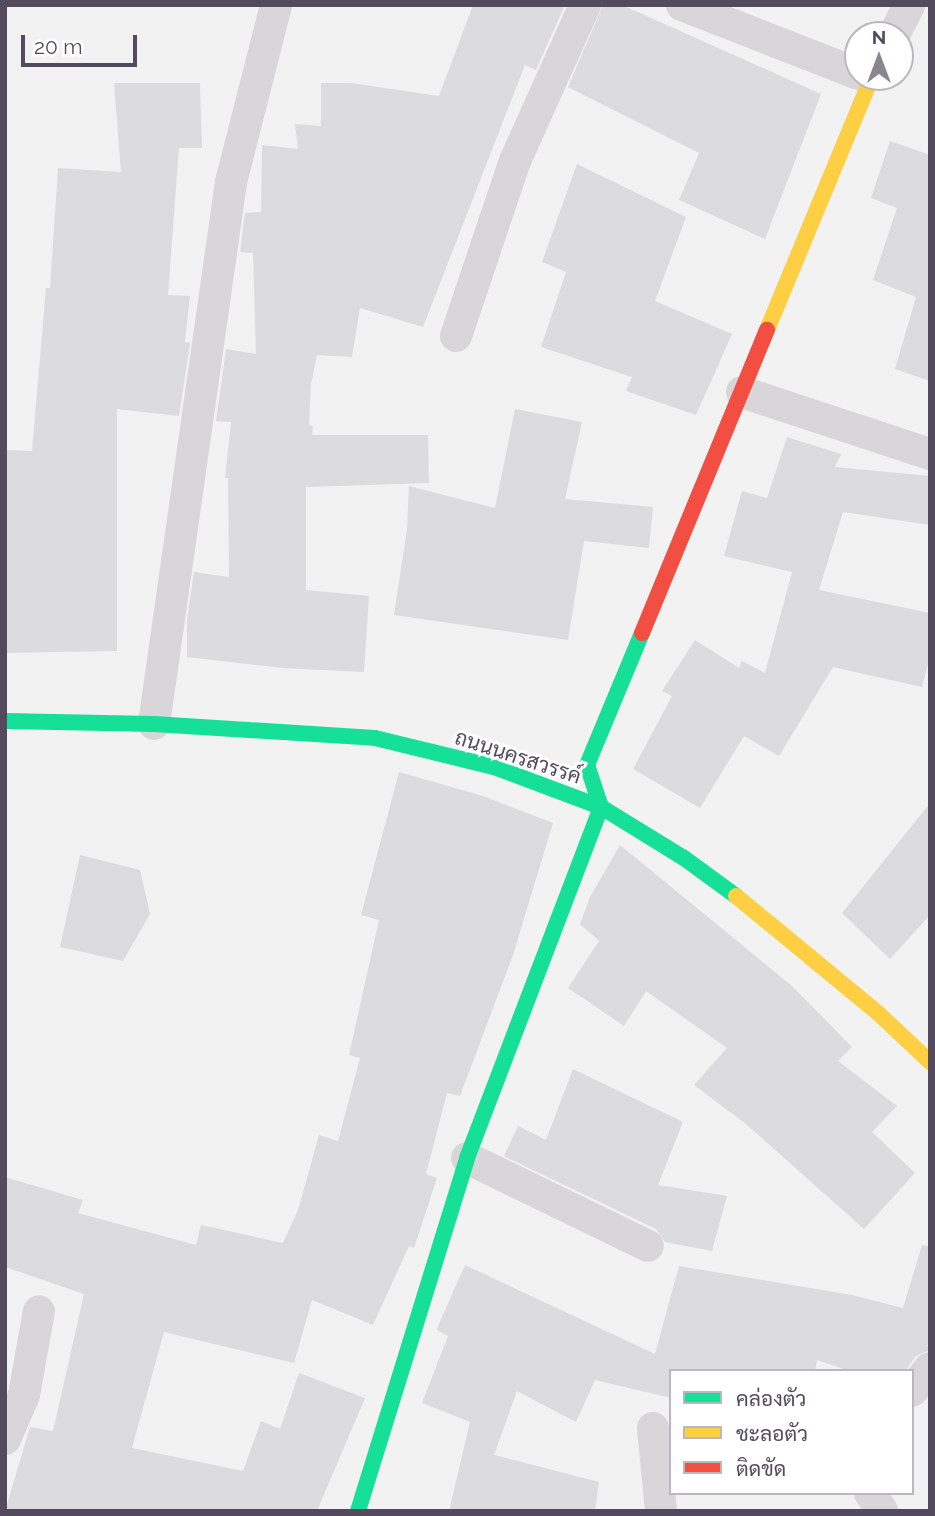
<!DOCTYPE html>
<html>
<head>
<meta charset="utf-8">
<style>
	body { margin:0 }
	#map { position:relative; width:935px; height:1516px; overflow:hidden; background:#f2f2f2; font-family:Raleway,Sarabun,sans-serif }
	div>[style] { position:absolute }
	.building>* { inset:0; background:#dcdbde }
	.street>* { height:32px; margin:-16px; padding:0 16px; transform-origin:16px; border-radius:16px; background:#d8d6d9 }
	.fast>* { height:16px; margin:-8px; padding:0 8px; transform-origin:8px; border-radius:8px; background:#16e098 }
	.slow>* { height:16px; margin:-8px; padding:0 8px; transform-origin:8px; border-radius:8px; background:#ffcf43 }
	.jam>* { height:16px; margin:-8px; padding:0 8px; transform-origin:8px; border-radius:8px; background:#f24e42 }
	span { translate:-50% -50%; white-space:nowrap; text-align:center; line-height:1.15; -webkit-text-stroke:6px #fff; paint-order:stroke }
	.street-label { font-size:21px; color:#534a5e }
	.frame { position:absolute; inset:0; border:7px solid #534a5e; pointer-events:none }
	.legend { position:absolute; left:669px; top:1369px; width:245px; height:126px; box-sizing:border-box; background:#fff; border:2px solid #bab7bf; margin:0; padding:9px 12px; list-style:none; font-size:21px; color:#534a5e }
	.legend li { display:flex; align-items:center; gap:14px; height:35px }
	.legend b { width:35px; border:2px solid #bab7bf }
	.north { position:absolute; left:844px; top:21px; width:70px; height:70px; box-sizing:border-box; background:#fff; border:2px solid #bab7bf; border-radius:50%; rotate:0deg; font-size:19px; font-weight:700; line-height:28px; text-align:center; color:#534a5e }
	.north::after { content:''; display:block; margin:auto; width:24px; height:32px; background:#8b8592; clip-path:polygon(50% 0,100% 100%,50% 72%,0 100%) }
	.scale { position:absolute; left:21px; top:35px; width:116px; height:32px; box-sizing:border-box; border:4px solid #534a5e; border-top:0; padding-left:9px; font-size:21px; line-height:24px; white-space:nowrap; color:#534a5e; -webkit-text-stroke:5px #fff; paint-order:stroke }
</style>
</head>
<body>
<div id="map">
	<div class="building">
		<div style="clip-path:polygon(473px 5px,565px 5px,536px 70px,525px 65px,423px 327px,360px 308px,352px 357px,317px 355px,311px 384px,309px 425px,313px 426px,312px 435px,428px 435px,429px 483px,306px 487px,306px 590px,369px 596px,364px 672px,282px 668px,187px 657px,187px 619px,194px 572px,229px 577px,228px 478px,225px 478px,231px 422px,216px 421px,226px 349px,256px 354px,253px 253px,240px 252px,245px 213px,261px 212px,262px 145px,298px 149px,295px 124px,321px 126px,321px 83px,351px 83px,439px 96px)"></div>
		<div style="clip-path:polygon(603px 5px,622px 5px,821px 94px,765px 239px,679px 200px,699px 153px,568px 87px)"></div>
		<div style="clip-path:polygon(114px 83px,200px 83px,202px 148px,179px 148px,168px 295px,190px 296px,185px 342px,190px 343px,179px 416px,117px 409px,117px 651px,5px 653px,5px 450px,32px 451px,46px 288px,50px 288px,58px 168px,121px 172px)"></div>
		<div style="clip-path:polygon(890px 141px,930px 155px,930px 381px,895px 369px,916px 297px,873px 280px,897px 208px,871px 198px)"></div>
		<div style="clip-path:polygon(577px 164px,686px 217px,655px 301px,732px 334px,696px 415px,626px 391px,632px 377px,541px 347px,566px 272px,542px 262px)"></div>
		<div style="clip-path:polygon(515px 409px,582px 422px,565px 499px,653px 507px,649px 548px,584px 541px,568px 640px,394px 615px,407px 529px,409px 486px,495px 508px)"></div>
		<div style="clip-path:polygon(787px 437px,841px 454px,835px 467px,930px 476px,930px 525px,843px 512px,819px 590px,930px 613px,930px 656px,922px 687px,833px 667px,779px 756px,744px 736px,700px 808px,633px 769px,672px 696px,662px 691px,695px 640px,739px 668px,742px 661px,765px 673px,792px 572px,724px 556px,742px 491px,767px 498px)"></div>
		<div style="clip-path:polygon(399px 772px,483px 796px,553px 823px,513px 955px,460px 1096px,447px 1093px,426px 1174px,437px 1178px,414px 1248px,409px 1246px,373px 1325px,312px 1300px,294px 1363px,164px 1332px,132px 1448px,243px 1471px,261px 1421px,280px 1429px,299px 1373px,365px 1398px,317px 1511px,5px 1511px,30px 1427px,53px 1431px,84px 1294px,5px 1267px,5px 1177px,83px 1200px,78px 1213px,196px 1245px,201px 1225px,283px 1243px,298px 1210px,319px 1135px,338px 1141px,360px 1058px,349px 1055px,379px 920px,361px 915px)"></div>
		<div style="clip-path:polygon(930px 803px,930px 915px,890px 959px,842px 913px)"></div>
		<div style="clip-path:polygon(620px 845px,792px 986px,852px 1047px,838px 1061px,897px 1106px,872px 1132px,915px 1173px,864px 1229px,746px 1124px,694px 1085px,727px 1048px,646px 991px,624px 1026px,568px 988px,599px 941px,580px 924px,590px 897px)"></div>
		<div style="clip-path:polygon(80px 855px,140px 870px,150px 914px,123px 961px,60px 947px)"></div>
		<div style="clip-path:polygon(573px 1069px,683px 1122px,658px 1185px,727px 1196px,712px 1251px,665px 1242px,656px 1229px,504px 1156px,518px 1126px,546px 1140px)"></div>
		<div style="clip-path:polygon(922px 1245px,930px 1246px,930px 1350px,916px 1356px,905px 1371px,849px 1371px,817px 1360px,815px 1371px,671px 1371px,671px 1398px,595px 1380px,576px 1422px,517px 1391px,494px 1455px,599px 1482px,595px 1511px,449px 1511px,470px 1422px,422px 1403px,448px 1336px,437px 1330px,438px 1326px,465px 1265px,655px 1354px,679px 1266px,852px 1295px,903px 1308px)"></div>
	</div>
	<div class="street">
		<div style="left:682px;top:5px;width:189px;rotate:21.4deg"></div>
		<div style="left:894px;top:35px;width:34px;rotate:-63deg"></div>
		<div style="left:456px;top:336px;width:185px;rotate:-71.4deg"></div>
		<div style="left:515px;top:161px;width:171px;rotate:-65.8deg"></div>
		<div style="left:742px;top:392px;width:198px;rotate:18.3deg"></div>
		<div style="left:154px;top:724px;width:547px;rotate:-81.91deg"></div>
		<div style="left:231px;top:182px;width:183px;rotate:-75.7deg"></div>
		<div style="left:467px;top:1158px;width:201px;rotate:25.9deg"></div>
		<div style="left:912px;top:1391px;width:29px;rotate:-52deg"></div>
		<div style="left:653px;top:1428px;width:83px;rotate:84.5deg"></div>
		<div style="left:5px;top:1439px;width:48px;rotate:-66.6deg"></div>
		<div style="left:24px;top:1395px;width:85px;rotate:-79.9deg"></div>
		<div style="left:870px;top:1493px;width:22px;rotate:56deg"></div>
	</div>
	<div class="fast">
		<div style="left:5px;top:721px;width:149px;rotate:1.2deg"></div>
		<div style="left:154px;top:724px;width:221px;rotate:3.6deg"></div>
		<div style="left:375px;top:738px;width:122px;rotate:13.7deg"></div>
		<div style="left:494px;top:767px;width:114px;rotate:20.5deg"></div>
		<div style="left:601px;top:807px;width:97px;rotate:31.6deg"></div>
		<div style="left:684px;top:858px;width:64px;rotate:36.2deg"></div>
		<div style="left:358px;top:1511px;width:369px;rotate:-72.8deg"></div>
		<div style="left:467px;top:1158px;width:376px;rotate:-69.1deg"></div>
		<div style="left:601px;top:807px;width:44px;rotate:-108.4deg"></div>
		<div style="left:587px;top:765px;width:143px;rotate:-67.4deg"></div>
	</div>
	<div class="slow">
		<div style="left:767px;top:330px;width:274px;rotate:-67.5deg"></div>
		<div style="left:736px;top:896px;width:185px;rotate:39.5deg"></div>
		<div style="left:879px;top:1014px;width:70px;rotate:43.3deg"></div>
	</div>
	<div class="jam">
		<div style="left:642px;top:633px;width:328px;rotate:-67.6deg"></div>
	</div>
	<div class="street-label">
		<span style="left:518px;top:757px;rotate:18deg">ถนนนครสวรรค์</span>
	</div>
	<div class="frame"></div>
	<ul class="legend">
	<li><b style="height:9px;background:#16e098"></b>คล่องตัว</li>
	<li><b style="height:9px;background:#ffcf43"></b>ชะลอตัว</li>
	<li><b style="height:9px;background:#f24e42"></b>ติดขัด</li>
	</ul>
	<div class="north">N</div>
	<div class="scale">20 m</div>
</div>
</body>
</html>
